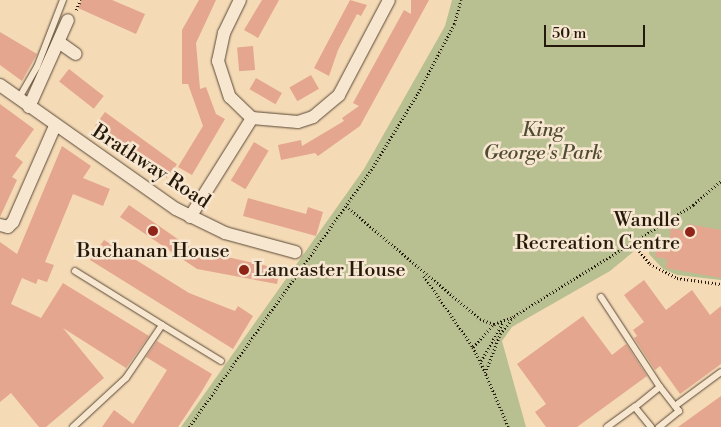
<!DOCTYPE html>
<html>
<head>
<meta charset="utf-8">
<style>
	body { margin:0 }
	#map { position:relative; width:721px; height:427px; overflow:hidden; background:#f5dab6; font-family:"Libre Bodoni",serif }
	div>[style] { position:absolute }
	.green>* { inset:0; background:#b8c091 }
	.building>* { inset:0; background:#e4a68e; transform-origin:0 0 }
	.path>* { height:2.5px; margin-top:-1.25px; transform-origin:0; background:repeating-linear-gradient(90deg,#24190b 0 1px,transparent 0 3.5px) }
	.roads { filter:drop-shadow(0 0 1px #584936) drop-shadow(0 0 1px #584936) }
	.lane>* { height:6px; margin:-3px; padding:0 3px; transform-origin:3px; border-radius:3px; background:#f8e7d0 }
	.street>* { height:12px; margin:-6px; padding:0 6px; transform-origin:6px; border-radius:6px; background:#f8e7d0 }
	.dots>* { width:14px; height:14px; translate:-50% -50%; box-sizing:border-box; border:2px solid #f8e7d0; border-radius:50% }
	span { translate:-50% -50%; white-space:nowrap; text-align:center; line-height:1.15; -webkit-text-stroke:5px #f8e7d0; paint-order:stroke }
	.park-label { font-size:20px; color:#504b33; font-style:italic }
	.street-label { font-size:20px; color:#24190b }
	.poi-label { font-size:20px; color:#24190b }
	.right { translate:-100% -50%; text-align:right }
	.left { translate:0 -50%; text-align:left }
	.scale { position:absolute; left:544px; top:25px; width:101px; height:22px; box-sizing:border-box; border:2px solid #24190b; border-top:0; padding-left:6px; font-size:15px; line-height:18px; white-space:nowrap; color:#24190b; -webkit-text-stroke:4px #f8e7d0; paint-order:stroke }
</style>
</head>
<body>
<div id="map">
	<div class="green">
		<div style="clip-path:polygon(452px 0,721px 0,721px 280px,677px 275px,663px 269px,649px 254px,650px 238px,610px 271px,512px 327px,502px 341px,526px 427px,181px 427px,364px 169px,445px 26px)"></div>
	</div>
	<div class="building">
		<div style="clip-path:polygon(82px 0,112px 0,145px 14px,136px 34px,78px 8px)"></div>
		<div style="clip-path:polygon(199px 0,216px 0,196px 43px,200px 89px,206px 87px,216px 114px,225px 119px,192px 175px,178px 167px,203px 126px,188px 84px,182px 84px,182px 30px)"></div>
		<div style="clip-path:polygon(262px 0,279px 0,258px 38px,244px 30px)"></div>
		<div style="clip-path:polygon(350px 0,367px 5px,361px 16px,357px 14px,338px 50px,329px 76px,314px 68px)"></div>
		<div style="clip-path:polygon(411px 0,429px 0,360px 126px,318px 156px,315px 153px,281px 160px,278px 145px,301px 140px,302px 146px,344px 121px,342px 118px,359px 106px,353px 103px,404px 10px,411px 14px)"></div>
		<div style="clip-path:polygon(0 32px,37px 54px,22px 81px,0 65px)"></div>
		<div style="left:253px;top:46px;width:24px;height:16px;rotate:85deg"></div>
		<div style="left:69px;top:69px;width:44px;height:16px;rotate:38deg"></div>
		<div style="left:311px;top:75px;width:16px;height:25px;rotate:60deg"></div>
		<div style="left:256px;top:78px;width:30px;height:13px;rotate:30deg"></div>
		<div style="clip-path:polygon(0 104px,34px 129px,15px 156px,23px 162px,12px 177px,17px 180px,0 217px)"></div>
		<div style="left:105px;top:112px;width:89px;height:17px;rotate:36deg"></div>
		<div style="left:254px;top:142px;width:17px;height:45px;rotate:31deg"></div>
		<div style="clip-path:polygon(62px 146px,91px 166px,83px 178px,110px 189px,103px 206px,73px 194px,45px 262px,54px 265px,47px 282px,38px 279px,36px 284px,22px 278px,11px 304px,41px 318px,63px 283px,149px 336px,126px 368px,63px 328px,104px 378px,46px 427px,39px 427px,11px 393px,0 402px,0 242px,17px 254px)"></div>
		<div style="clip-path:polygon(248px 198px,306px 214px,308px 207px,323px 212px,316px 236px,243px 216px)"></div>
		<div style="clip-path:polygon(129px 205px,192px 249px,280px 269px,277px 284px,197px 269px,120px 217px)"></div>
		<div style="clip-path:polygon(688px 224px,721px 230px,721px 278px,666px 268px,667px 259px,655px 257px,658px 240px,669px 242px,671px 228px,687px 231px)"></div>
		<div style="clip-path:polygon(104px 240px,189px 293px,235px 311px,238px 306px,253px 316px,233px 349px,90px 260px)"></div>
		<div style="clip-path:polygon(644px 280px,666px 310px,692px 290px,710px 315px,721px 306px,721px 364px,680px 394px,660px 366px,655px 370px,634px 338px,637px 336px,633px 330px,644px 322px,624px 295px)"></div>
		<div style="clip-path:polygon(583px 316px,612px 355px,626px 344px,647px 376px,577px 427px,546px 427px,535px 412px,546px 404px,517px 364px)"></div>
		<div style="clip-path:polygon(157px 341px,212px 374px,202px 391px,178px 427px,102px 427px,114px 410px,133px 424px,167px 370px,146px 357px)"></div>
		<div style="clip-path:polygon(721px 396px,721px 427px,678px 427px)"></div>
	</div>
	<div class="path">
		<div style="left:76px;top:10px;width:11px;rotate:-68deg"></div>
		<div style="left:346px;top:206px;width:175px;rotate:40.1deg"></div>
		<div style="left:480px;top:319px;width:15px;rotate:20deg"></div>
		<div style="left:494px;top:324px;width:20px;rotate:-20deg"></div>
		<div style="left:633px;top:243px;width:27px;rotate:51deg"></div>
		<div style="left:650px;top:264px;width:30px;rotate:27deg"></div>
		<div style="left:677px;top:278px;width:44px;rotate:7.8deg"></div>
		<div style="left:424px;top:276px;width:86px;rotate:55.4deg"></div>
		<div style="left:473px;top:347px;width:28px;rotate:64deg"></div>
		<div style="left:473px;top:347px;width:31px;rotate:-48deg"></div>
		<div style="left:481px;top:361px;width:45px;rotate:-60.6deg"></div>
		<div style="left:189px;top:427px;width:315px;rotate:-54.7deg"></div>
		<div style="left:371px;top:170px;width:90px;rotate:-58.6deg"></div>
		<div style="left:418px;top:93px;width:78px;rotate:-62.4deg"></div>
		<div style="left:454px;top:24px;width:25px;rotate:-74deg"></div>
		<div style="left:508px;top:427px;width:59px;rotate:-113.1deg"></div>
		<div style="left:485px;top:373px;width:42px;rotate:-69deg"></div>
		<div style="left:500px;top:334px;width:23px;rotate:-52deg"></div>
		<div style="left:514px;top:316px;width:211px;rotate:-31.8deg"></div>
		<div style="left:693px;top:205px;width:37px;rotate:-41deg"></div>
	</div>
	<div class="roads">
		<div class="lane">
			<div style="left:19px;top:98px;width:36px;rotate:-60deg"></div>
			<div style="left:37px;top:67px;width:72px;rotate:-68.8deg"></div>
			<div style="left:75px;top:271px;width:102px;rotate:31.8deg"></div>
			<div style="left:601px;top:297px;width:108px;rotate:56.8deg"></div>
			<div style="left:675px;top:406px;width:57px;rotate:-36.5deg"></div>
			<div style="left:73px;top:427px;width:72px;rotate:-42.8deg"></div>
			<div style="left:126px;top:378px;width:64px;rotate:-55.8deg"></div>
			<div style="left:162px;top:325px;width:69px;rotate:31.4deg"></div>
			<div style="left:607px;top:427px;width:34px;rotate:-36deg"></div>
			<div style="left:651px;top:427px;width:26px;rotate:-129deg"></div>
			<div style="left:635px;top:407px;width:32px;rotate:-39deg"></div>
			<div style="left:660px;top:387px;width:31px;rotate:52deg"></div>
			<div style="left:679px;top:411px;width:26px;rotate:141deg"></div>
		</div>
		<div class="street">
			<div style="left:240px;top:0;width:37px;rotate:116deg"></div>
			<div style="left:224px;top:33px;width:29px;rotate:102deg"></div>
			<div style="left:218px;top:61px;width:38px;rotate:72deg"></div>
			<div style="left:230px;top:97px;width:30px;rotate:44deg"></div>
			<div style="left:60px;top:43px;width:19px;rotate:35deg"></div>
			<div style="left:0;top:85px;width:215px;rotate:35.2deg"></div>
			<div style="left:176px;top:209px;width:55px;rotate:26.1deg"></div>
			<div style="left:225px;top:233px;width:73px;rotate:15.2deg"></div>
			<div style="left:29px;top:107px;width:95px;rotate:-65.9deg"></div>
			<div style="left:190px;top:217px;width:117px;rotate:-57.9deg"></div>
			<div style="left:252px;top:118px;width:46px;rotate:5deg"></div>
			<div style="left:298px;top:122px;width:16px;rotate:-18deg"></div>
			<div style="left:313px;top:117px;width:34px;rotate:-40deg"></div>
			<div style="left:339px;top:95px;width:107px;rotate:-62.2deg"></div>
			<div style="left:0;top:225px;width:8px;rotate:14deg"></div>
			<div style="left:8px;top:227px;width:7px;rotate:-45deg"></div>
			<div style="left:13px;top:222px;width:105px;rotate:-66.4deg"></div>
		</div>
	</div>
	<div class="dots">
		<div style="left:153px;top:231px;background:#8f2418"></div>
		<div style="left:690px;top:232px;background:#8f2418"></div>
		<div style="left:244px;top:270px;background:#8f2418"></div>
	</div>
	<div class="park-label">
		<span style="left:543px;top:142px">King<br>George's Park</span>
	</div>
	<div class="street-label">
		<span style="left:151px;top:167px;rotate:33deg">Brathway Road</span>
	</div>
	<div class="poi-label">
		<span class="right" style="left:680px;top:232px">Wandle<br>Recreation Centre</span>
		<span style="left:153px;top:251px">Buchanan House</span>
		<span class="left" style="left:254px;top:270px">Lancaster House</span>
	</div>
	<div class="scale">50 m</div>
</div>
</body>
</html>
